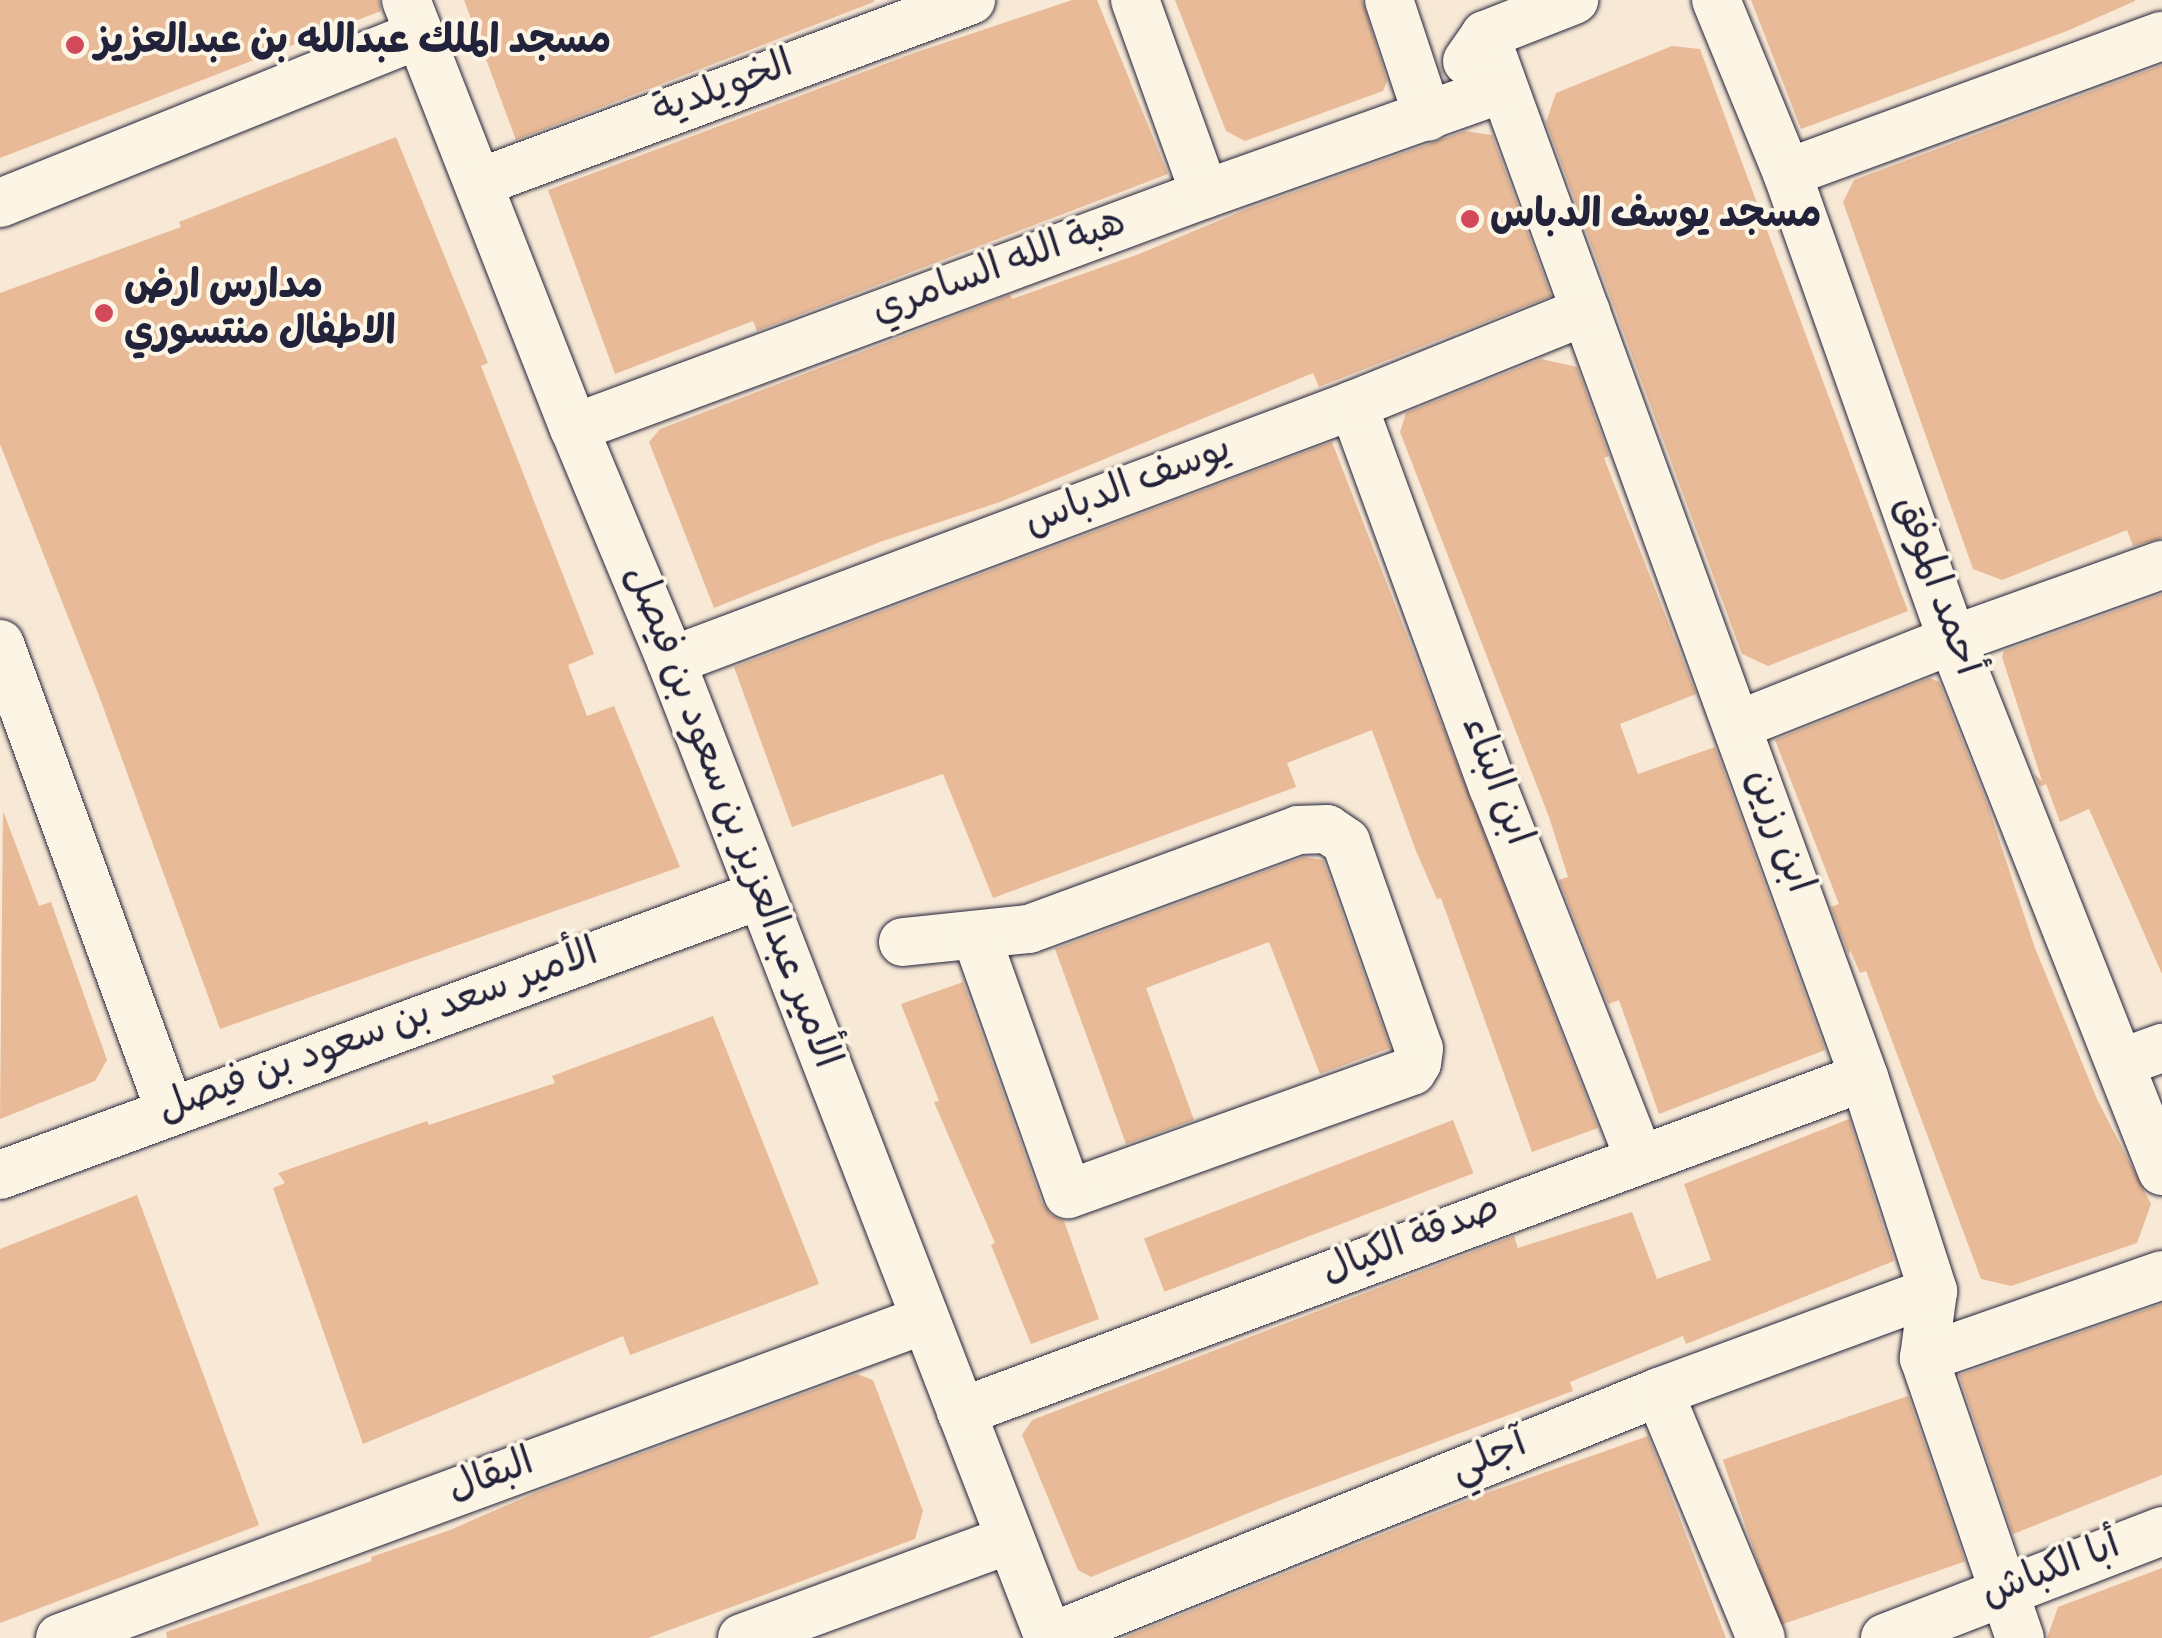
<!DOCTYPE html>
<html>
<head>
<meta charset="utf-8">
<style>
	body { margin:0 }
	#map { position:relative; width:2162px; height:1638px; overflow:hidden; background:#f8e9d6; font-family:Dekko,"Playpen Sans Arabic",sans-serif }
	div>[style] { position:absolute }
	.building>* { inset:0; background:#e8ba98; transform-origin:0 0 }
	.roads { filter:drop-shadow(0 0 2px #22223b) drop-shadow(0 0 2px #22223b) }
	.minor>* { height:48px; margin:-24px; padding:0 24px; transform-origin:24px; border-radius:24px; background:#fcf5e5 }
	.dots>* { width:28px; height:28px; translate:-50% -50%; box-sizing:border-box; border:5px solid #fcf5e5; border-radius:50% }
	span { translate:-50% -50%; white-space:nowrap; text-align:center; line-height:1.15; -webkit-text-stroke:8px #fcf5e5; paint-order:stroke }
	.poi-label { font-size:40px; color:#22223b; font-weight:700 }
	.left { translate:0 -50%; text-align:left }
	.street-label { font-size:40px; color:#22223b }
</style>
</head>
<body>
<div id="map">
	<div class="building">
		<div style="clip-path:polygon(0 0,379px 0,381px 11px,0 158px)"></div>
		<div style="clip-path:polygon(464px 0,874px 0,874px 2px,516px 140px)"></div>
		<div style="clip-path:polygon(1072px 0,1097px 0,1168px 174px,757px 331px,753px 321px,615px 374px,548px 190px,914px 53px)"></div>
		<div style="clip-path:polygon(1175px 0,1362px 0,1387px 81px,1383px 91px,1245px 141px,1226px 131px)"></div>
		<div style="clip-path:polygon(1751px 0,2135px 0,2135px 1px,2067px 31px,1801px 129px)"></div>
		<div style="clip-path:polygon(1672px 46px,1700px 49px,1908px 611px,1768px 666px,1742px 654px,1546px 122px,1556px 93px)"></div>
		<div style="clip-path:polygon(2162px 65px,2162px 538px,2133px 546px,2127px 530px,2002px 580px,1973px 569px,1843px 202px,1854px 180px)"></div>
		<div style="clip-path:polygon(1465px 131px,1492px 135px,1551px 296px,1319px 387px,1313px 373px,1000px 502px,880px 542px,714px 608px,649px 442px,660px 429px,1010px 295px,1012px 299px,1139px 254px,1244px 210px)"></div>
		<div style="clip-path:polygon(396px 137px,488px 363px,481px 366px,594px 654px,568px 665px,587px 716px,614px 706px,680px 867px,220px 1029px,98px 693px,0 444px,0 293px,181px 227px,179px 222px)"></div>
		<div style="clip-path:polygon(1541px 359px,1577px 367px,1609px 456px,1604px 458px,1696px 694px,1620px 724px,1638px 774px,1715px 747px,1825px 1050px,1659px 1114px,1619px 1000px,1608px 1004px,1559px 880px,1568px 877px,1549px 817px,1400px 432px,1406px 413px)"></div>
		<div style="clip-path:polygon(1332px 442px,1598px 1128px,1532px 1152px,1441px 898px,1437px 899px,1416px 851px,1372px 730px,1287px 763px,1296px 787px,993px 898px,943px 774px,792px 827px,734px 667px)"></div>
		<div style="clip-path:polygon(2162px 594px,2162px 974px,2089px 809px,2060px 822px,2046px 784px,2040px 787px,2034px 774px,2042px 781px,2002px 657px,2004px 651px)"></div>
		<div style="clip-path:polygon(1930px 678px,1939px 682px,1988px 806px,2035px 948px,2097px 1099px,2151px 1204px,2137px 1243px,2011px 1286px,1981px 1279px,1866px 971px,1860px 973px,1850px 950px,1849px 955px,1831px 907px,1839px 904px,1775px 740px)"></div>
		<div style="clip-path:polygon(3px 811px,39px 906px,51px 902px,107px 1060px,95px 1081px,0 1119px)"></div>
		<div style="clip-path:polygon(1304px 857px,1323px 860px,1390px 1048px,1320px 1074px,1269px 942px,1146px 988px,1194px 1120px,1126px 1144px,1055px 949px)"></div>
		<div style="clip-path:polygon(963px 982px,1042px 1203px,1051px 1215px,1064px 1221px,1099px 1319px,1031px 1344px,991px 1245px,995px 1243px,934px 1102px,939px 1101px,901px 1004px)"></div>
		<div style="clip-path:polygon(713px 1016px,819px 1284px,630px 1355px,623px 1336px,363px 1444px,273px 1188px,285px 1183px,278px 1173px,427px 1121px,429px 1125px,555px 1083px,552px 1076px)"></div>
		<div style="clip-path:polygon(1849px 1119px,1894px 1261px,1686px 1344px,1683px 1336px,1570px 1382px,1573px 1391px,1278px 1501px,1091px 1577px,1078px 1570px,1022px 1435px,1032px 1420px,1514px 1236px,1518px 1248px,1632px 1212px,1657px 1279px,1711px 1260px,1684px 1184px)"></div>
		<div style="left:1453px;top:1120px;width:57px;height:331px;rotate:69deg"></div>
		<div style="clip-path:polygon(137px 1195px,259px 1525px,0 1623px,0 1249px)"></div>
		<div style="clip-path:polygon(2162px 1304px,2162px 1475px,2013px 1534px,1959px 1375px)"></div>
		<div style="clip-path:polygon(857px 1374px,873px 1380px,923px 1511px,915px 1539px,648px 1638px,167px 1638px,166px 1632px,372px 1561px,371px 1557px,450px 1530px,537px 1492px)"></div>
		<div style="left:1908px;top:1396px;width:175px;height:196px;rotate:71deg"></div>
		<div style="clip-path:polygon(1648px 1436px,1726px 1638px,1123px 1638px,1478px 1496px)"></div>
		<div style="clip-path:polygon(2162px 1568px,2162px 1638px,2047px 1638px,2058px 1607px)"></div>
	</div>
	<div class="roads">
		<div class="minor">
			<div style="left:406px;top:0;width:460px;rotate:68.6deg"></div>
			<div style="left:574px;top:428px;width:252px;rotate:67.4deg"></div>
			<div style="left:671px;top:661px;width:1048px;rotate:68.85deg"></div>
			<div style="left:1135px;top:0;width:206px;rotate:70.2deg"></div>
			<div style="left:1389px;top:0;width:123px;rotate:71.6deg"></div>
			<div style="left:1716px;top:0;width:187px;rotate:67.7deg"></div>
			<div style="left:1787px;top:173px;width:495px;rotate:70.5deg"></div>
			<div style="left:1952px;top:640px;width:571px;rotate:68.42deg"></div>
			<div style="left:1485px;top:35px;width:1109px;rotate:70.01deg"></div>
			<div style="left:1864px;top:1077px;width:225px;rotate:72.1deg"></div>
			<div style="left:1933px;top:1291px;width:68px;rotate:97.7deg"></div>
			<div style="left:1924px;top:1358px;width:296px;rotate:71.1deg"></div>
			<div style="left:1467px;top:61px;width:32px;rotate:-55deg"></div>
			<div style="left:1485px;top:35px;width:96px;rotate:-21.5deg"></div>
			<div style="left:1787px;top:173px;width:399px;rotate:-20.1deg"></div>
			<div style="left:478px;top:183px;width:526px;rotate:-20.36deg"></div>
			<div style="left:0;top:203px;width:450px;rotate:-21.9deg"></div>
			<div style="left:1353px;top:405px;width:407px;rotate:69.9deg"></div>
			<div style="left:1493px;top:787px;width:399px;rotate:68.5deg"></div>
			<div style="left:574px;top:428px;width:673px;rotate:-20.35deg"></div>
			<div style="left:1205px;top:194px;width:314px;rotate:-19.5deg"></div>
			<div style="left:0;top:644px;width:496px;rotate:70deg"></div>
			<div style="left:671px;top:661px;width:728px;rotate:-20.57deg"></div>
			<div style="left:1353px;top:405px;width:251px;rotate:-22deg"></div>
			<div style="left:1738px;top:725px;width:230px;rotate:-21.7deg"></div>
			<div style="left:1952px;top:640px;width:223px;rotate:-19.7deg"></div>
			<div style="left:903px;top:942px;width:127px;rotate:-5.9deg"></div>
			<div style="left:1029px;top:929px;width:287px;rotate:-20.2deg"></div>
			<div style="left:1298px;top:830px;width:29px;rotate:-2deg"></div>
			<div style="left:1327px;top:829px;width:23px;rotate:34deg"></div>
			<div style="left:1346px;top:842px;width:219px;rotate:70.6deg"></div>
			<div style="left:1419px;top:1049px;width:14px;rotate:98deg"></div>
			<div style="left:1417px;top:1063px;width:9px;rotate:122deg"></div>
			<div style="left:1412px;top:1071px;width:365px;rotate:160.3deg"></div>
			<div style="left:1068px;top:1194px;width:274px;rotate:-109.6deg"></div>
			<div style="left:2120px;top:1063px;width:45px;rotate:-19.7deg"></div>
			<div style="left:0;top:1175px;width:810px;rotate:-20.22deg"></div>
			<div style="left:1924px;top:1358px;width:252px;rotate:-19.2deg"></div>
			<div style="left:1659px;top:1392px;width:266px;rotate:67.5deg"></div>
			<div style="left:961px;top:1412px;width:963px;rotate:-20.35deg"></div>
			<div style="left:60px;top:1638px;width:921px;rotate:-20.21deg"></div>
			<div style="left:742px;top:1638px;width:284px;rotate:-20.2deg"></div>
			<div style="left:1049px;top:1638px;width:658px;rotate:-21.96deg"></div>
			<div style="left:1659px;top:1392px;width:292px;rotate:-20.2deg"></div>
			<div style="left:1885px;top:1638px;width:297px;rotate:-21.1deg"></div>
		</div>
	</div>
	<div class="dots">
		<div style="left:75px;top:45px;background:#d1495b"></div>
		<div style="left:1470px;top:219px;background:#d1495b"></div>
		<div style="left:104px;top:313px;background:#d1495b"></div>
	</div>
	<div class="poi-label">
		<span class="left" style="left:95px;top:45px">مسجد الملك عبدالله بن عبدالعزيز</span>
		<span class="left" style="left:1490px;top:219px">مسجد يوسف الدباس</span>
		<span class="left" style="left:124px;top:313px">مدارس ارض<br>الاطفال منتسوري</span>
	</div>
	<div class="street-label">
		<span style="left:724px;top:91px;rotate:-20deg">الخويلدية</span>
		<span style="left:1000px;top:270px;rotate:-20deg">هبة الله السامري</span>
		<span style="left:1129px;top:489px;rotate:-21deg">يوسف الدباس</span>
		<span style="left:1934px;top:587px;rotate:70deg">أحمد الموفق</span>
		<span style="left:1493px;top:782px;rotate:69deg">ابن البناء</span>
		<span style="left:729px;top:818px;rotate:69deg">الأمير عبدالعزيز بن سعود بن فيصل</span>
		<span style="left:1776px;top:832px;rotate:70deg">ابن رزين</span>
		<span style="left:379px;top:1034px;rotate:-20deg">الأمير سعد بن سعود بن فيصل</span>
		<span style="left:1412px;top:1243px;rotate:-21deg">صدقة الكيال</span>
		<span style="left:1490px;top:1460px;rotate:-22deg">آجلي</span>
		<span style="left:492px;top:1479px;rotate:-20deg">البقال</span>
		<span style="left:2052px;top:1573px;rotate:-21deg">أبا الكباش</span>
	</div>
</div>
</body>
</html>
